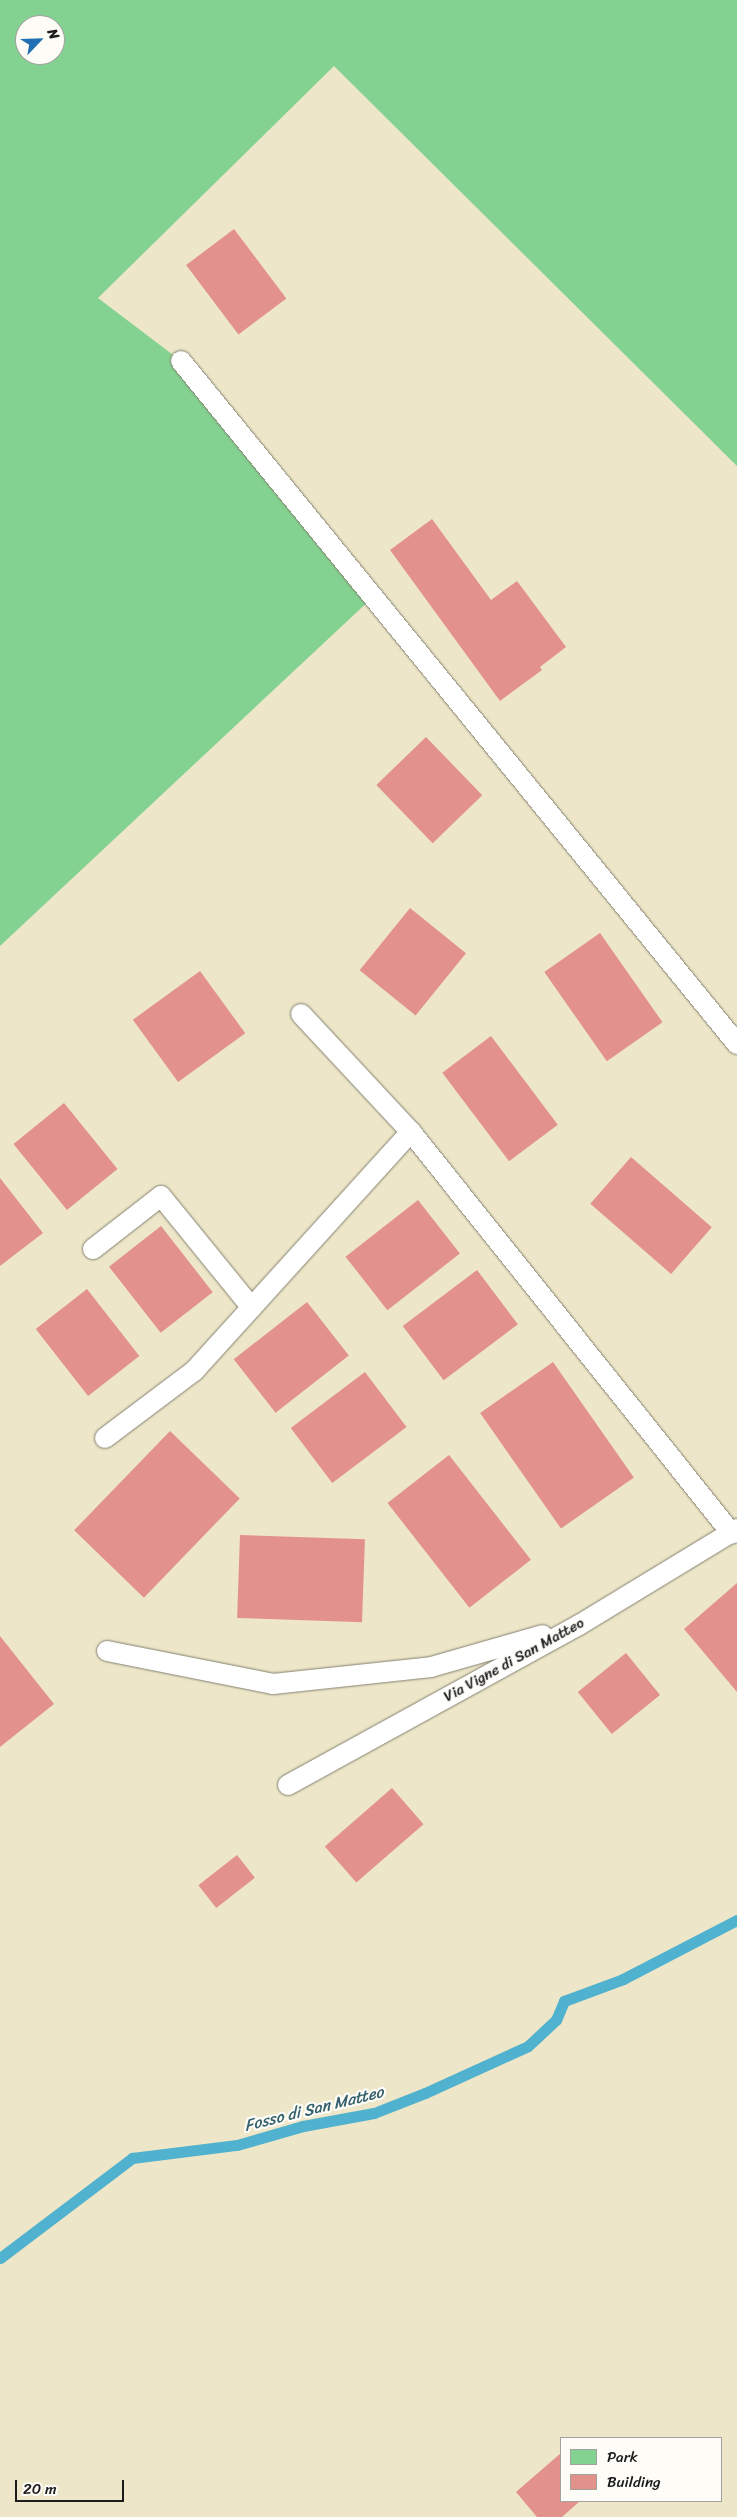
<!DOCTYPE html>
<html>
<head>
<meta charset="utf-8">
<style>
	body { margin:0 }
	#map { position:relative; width:737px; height:2517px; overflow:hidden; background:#ede6c8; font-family:Sriracha,sans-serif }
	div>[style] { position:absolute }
	.green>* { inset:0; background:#84d291 }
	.stream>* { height:11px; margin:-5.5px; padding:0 5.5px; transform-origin:5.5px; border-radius:5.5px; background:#50b2ce }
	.building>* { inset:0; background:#e3928b; transform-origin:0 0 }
	.roads { filter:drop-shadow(0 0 1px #848172) drop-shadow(0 0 1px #848172) }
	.lane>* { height:20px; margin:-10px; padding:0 10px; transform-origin:10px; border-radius:10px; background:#fff }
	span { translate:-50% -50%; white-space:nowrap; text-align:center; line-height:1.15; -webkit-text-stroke:4.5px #fdfcf7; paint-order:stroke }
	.street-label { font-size:15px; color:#1c1c1c }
	.water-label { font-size:16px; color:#33606c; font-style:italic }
	.legend { position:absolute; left:560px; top:2437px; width:162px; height:65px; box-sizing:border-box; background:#fdfcf7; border:1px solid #a3a29f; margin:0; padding:6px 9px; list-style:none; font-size:15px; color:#1c1c1c }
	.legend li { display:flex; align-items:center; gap:10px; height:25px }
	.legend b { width:25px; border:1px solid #a3a29f }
	.north { position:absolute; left:15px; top:15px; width:50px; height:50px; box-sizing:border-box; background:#fdfcf7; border:1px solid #a3a29f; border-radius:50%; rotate:66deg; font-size:14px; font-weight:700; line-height:20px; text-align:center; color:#1c1c1c }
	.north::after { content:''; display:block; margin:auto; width:18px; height:22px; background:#1f6fb2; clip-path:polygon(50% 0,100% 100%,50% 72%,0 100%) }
	.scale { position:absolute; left:15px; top:2480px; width:109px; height:22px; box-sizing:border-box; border:2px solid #1c1c1c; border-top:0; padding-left:6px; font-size:15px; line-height:18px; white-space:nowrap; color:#1c1c1c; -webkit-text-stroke:4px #fdfcf7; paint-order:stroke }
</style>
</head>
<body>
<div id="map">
	<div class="green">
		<div style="clip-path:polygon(evenodd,0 0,737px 0,737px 466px,334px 66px,98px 298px,181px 361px,373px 597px,0 946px,0 0,25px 25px,55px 25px,55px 55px,25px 55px,25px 25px)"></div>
	</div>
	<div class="stream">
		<div style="left:0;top:2258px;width:166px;rotate:-37.1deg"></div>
		<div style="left:132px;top:2158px;width:106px;rotate:-7.1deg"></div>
		<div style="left:237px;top:2145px;width:69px;rotate:-16.1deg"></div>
		<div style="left:303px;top:2126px;width:72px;rotate:-10.4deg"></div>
		<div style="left:374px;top:2113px;width:55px;rotate:-21.4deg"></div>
		<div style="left:425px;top:2093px;width:113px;rotate:-24.5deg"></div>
		<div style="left:528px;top:2046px;width:38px;rotate:-43deg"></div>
		<div style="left:556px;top:2020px;width:21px;rotate:-67deg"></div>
		<div style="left:564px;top:2001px;width:63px;rotate:-20.4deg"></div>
		<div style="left:623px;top:1979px;width:128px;rotate:-27.4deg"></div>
	</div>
	<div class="building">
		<div style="left:234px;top:229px;width:87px;height:60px;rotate:53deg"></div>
		<div style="clip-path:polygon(432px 519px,491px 600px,517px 581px,566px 647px,540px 667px,542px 670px,500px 701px,390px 550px)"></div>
		<div style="left:426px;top:737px;width:81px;height:69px;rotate:46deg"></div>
		<div style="left:410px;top:908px;width:72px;height:80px;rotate:39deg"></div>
		<div style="left:600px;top:933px;width:109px;height:68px;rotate:55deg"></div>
		<div style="left:200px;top:971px;width:77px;height:83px;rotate:54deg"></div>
		<div style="left:491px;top:1036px;width:111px;height:61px;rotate:53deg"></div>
		<div style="left:64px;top:1103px;width:85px;height:65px;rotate:51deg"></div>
		<div style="left:631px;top:1157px;width:107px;height:62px;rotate:41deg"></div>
		<div style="clip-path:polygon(0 1178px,43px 1233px,0 1266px)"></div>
		<div style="left:418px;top:1200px;width:68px;height:92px;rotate:52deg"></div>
		<div style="left:161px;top:1226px;width:84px;height:66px;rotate:52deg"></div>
		<div style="left:477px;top:1270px;width:68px;height:93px;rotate:53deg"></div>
		<div style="left:87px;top:1289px;width:85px;height:65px;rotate:52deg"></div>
		<div style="left:307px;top:1302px;width:68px;height:93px;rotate:52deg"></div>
		<div style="left:553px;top:1362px;width:141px;height:89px;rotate:55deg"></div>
		<div style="left:365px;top:1372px;width:69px;height:93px;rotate:53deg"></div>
		<div style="left:170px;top:1431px;width:97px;height:138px;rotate:44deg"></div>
		<div style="left:449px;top:1455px;width:133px;height:78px;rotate:52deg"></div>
		<div style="left:240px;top:1535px;width:125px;height:83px;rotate:2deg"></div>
		<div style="clip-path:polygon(737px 1583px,737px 1692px,684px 1629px)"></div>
		<div style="clip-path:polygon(0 1636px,54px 1704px,0 1747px)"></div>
		<div style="left:626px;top:1653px;width:54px;height:62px;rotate:51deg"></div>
		<div style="left:392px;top:1788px;width:48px;height:89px;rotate:49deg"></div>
		<div style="left:237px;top:1855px;width:29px;height:49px;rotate:52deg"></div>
		<div style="clip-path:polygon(561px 2453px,561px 2501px,580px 2501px,562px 2517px,537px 2517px,516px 2492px)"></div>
	</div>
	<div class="roads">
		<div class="lane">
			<div style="left:181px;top:361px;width:881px;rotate:50.85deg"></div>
			<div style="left:301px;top:1014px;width:161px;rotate:47deg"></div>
			<div style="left:93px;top:1249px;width:86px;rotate:-37.9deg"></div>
			<div style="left:161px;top:1196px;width:144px;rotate:50.9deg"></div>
			<div style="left:105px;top:1438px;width:111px;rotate:-37deg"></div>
			<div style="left:194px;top:1371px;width:323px;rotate:-47.8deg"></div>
			<div style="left:411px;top:1132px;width:514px;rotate:51.39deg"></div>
			<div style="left:107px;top:1651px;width:169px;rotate:11.2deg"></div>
			<div style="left:273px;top:1684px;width:159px;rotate:-6.1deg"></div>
			<div style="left:431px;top:1667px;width:116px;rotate:-15.9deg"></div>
			<div style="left:288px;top:1785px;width:332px;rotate:-28.8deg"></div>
			<div style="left:579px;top:1625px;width:185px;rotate:-31.3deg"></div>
		</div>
	</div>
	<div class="street-label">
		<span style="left:514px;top:1660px;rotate:-29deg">Via Vigne di San Matteo</span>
	</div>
	<div class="water-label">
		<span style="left:314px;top:2109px;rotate:-14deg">Fosso di San Matteo</span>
	</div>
	<ul class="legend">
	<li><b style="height:14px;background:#84d291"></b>Park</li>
	<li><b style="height:14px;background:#e3928b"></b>Building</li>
	</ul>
	<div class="north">N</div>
	<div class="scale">20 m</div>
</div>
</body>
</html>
